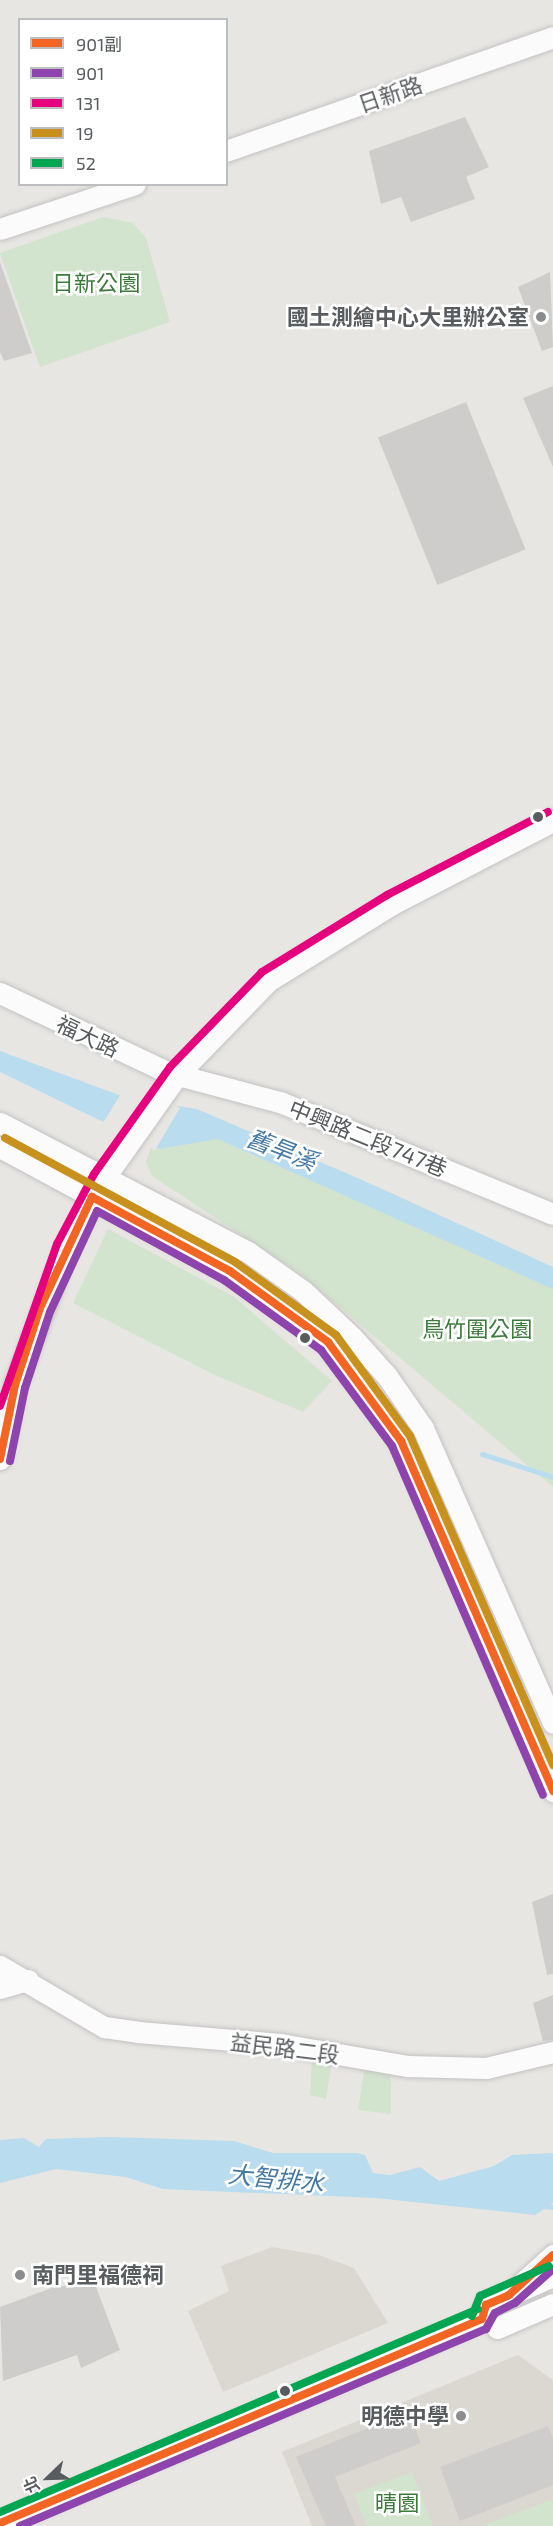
<!DOCTYPE html>
<html>
<head>
<meta charset="utf-8">
<style>
	body { margin:0 }
	#map { position:relative; width:553px; height:2526px; overflow:hidden; background:#e8e6e2; font-family:"Exo 2","Noto Sans TC",sans-serif }
	div>[style] { position:absolute }
	.education>* { inset:0; background:#dbd8d2 }
	.green>* { inset:0; background:#d2e3ce }
	.water>* { inset:0; background:#b9dcef }
	.pier>* { inset:0; background:#e8e6e2 }
	.stream>* { height:5px; margin:-2.5px; padding:0 2.5px; transform-origin:2.5px; border-radius:2.5px; background:#b9dcef }
	.building>* { inset:0; background:#cecdcb; transform-origin:0 0 }
	.roads { filter:drop-shadow(0 0 2px #c4c3c3) drop-shadow(0 0 2px #c4c3c3) }
	.minor>* { height:21px; margin:-10.5px; padding:0 10.5px; transform-origin:10.5px; border-radius:10.5px; background:#fcfbfb }
	.bus-1>* { height:8px; margin:-4px; padding:0 4px; transform-origin:4px; border-radius:4px; background:#f26522 }
	.bus-2>* { height:8px; margin:-4px; padding:0 4px; transform-origin:4px; border-radius:4px; background:#8e44ad }
	.bus-3>* { height:8px; margin:-4px; padding:0 4px; transform-origin:4px; border-radius:4px; background:#e5007d }
	.bus-4>* { height:8px; margin:-4px; padding:0 4px; transform-origin:4px; border-radius:4px; background:#c8901c }
	.bus-5>* { height:8px; margin:-4px; padding:0 4px; transform-origin:4px; border-radius:4px; background:#00a651 }
	.dots>* { width:16px; height:16px; translate:-50% -50%; box-sizing:border-box; border:3px solid #fff; border-radius:50% }
	span { translate:-50% -50%; white-space:nowrap; text-align:center; line-height:1.15; -webkit-text-stroke:5px #fff; paint-order:stroke }
	.street-label { font-size:22px; color:#595c5f }
	.park-label { font-size:22px; color:#3d7b3c }
	.poi-label { font-size:22px; color:#595c5f; font-weight:700 }
	.right { translate:-100% -50%; text-align:right }
	.left { translate:0 -50%; text-align:left }
	.water-label { font-size:24px; color:#4579a4; font-style:italic }
	.legend { position:absolute; left:18px; top:18px; width:210px; height:168px; box-sizing:border-box; background:#fff; border:2px solid #bdbebf; margin:0; padding:8px 10px; list-style:none; font-size:18px; color:#595c5f }
	.legend li { display:flex; align-items:center; gap:12px; height:30px }
	.legend b { width:30px; border:2px solid #bdbebf }
	.north { position:absolute; left:18px; top:2448px; width:60px; height:60px; -webkit-text-stroke:4px #fff; paint-order:stroke; rotate:247deg; font-size:16px; font-weight:700; line-height:24px; text-align:center; color:#595c5f }
	.north::after { content:''; display:block; margin:auto; width:21px; height:27px; background:#595c5f; clip-path:polygon(50% 0,100% 100%,50% 72%,0 100%) }
</style>
</head>
<body>
<div id="map">
	<div class="education">
		<div style="clip-path:polygon(272px 2247px,319px 2255px,354px 2268px,388px 2323px,223px 2392px,188px 2311px,229px 2291px,221px 2266px)"></div>
		<div style="clip-path:polygon(518px 2355px,553px 2380px,553px 2526px,312px 2526px,282px 2452px)"></div>
	</div>
	<div class="green">
		<div style="clip-path:polygon(103px 217px,133px 223px,146px 238px,170px 322px,40px 367px,0 253px)"></div>
		<div style="clip-path:polygon(187px 1131px,245px 1145px,553px 1283px,553px 1487px,298px 1272px,152px 1176px,146px 1162px,151px 1147px)"></div>
		<div style="clip-path:polygon(108px 1229px,234px 1297px,332px 1381px,303px 1412px,213px 1374px,73px 1303px)"></div>
		<div style="clip-path:polygon(312px 2057px,332px 2061px,326px 2099px,310px 2095px)"></div>
		<div style="clip-path:polygon(365px 2066px,391px 2070px,391px 2114px,358px 2110px)"></div>
		<div style="clip-path:polygon(412px 2472px,433px 2526px,367px 2526px,354px 2494px)"></div>
		<div style="clip-path:polygon(553px 2499px,553px 2526px,483px 2526px)"></div>
	</div>
	<div class="water">
		<div style="clip-path:polygon(0 1051px,127px 1098px,197px 1109px,369px 1183px,553px 1267px,553px 1289px,218px 1139px,159px 1149px,0 1072px)"></div>
		<div style="clip-path:polygon(111px 2137px,234px 2141px,273px 2153px,357px 2153px,365px 2155px,373px 2173px,390px 2175px,420px 2167px,439px 2181px,494px 2166px,512px 2155px,553px 2153px,553px 2203px,535px 2215px,376px 2198px,163px 2189px,125px 2177px,56px 2169px,0 2183px,0 2140px,24px 2138px,39px 2147px,46px 2139px)"></div>
	</div>
	<div class="pier">
		<div style="clip-path:polygon(122px 1092px,169px 1101px,180px 1108px,155px 1150px,103px 1123px)"></div>
	</div>
	<div class="stream">
		<div style="left:482px;top:1454px;width:75px;rotate:17.9deg"></div>
		<div style="left:542px;top:2206px;width:11px;rotate:5deg"></div>
	</div>
	<div class="building">
		<div style="clip-path:polygon(465px 117px,489px 167px,466px 177px,475px 199px,411px 222px,401px 197px,381px 204px,369px 151px)"></div>
		<div style="clip-path:polygon(0 262px,32px 353px,4px 361px,0 352px)"></div>
		<div style="clip-path:polygon(550px 272px,553px 347px,542px 351px,518px 287px)"></div>
		<div style="clip-path:polygon(553px 386px,553px 467px,523px 398px)"></div>
		<div style="left:466px;top:402px;width:159px;height:95px;rotate:68deg"></div>
		<div style="clip-path:polygon(553px 1894px,553px 1974px,547px 1975px,532px 1902px)"></div>
		<div style="clip-path:polygon(553px 1995px,553px 2040px,543px 2041px,533px 2003px)"></div>
		<div style="clip-path:polygon(57px 2286px,96px 2287px,120px 2350px,81px 2368px,77px 2355px,3px 2381px,0 2307px)"></div>
		<div style="clip-path:polygon(408px 2412px,421px 2443px,335px 2477px,356px 2526px,326px 2526px,296px 2457px)"></div>
		<div style="clip-path:polygon(548px 2426px,553px 2438px,553px 2485px,460px 2521px,440px 2467px)"></div>
	</div>
	<div class="roads">
		<div class="minor">
			<div style="left:226px;top:151px;width:346px;rotate:-19.2deg"></div>
			<div style="left:0;top:229px;width:142px;rotate:-18.4deg"></div>
			<div style="left:0;top:993px;width:185px;rotate:25.3deg"></div>
			<div style="left:167px;top:1072px;width:117px;rotate:14.9deg"></div>
			<div style="left:280px;top:1102px;width:295px;rotate:22.3deg"></div>
			<div style="left:0;top:1123px;width:280px;rotate:27.5deg"></div>
			<div style="left:248px;top:1252px;width:67px;rotate:35.3deg"></div>
			<div style="left:303px;top:1291px;width:67px;rotate:43.2deg"></div>
			<div style="left:352px;top:1337px;width:52px;rotate:48.1deg"></div>
			<div style="left:387px;top:1376px;width:63px;rotate:55.3deg"></div>
			<div style="left:423px;top:1428px;width:322px;rotate:66.2deg"></div>
			<div style="left:0;top:1147px;width:261px;rotate:28.3deg"></div>
			<div style="left:230px;top:1271px;width:121px;rotate:35.9deg"></div>
			<div style="left:328px;top:1342px;width:123px;rotate:53.6deg"></div>
			<div style="left:401px;top:1441px;width:382px;rotate:66.5deg"></div>
			<div style="left:0;top:1459px;width:76px;rotate:-78.5deg"></div>
			<div style="left:15px;top:1385px;width:145px;rotate:-69.4deg"></div>
			<div style="left:66px;top:1249px;width:78px;rotate:-61.8deg"></div>
			<div style="left:103px;top:1180px;width:130px;rotate:-54.7deg"></div>
			<div style="left:178px;top:1074px;width:129px;rotate:-45.9deg"></div>
			<div style="left:268px;top:981px;width:146px;rotate:-31.8deg"></div>
			<div style="left:392px;top:904px;width:181px;rotate:-27.3deg"></div>
			<div style="left:0;top:1966px;width:121px;rotate:30.4deg"></div>
			<div style="left:104px;top:2027px;width:34px;rotate:8deg"></div>
			<div style="left:138px;top:2032px;width:143px;rotate:4.8deg"></div>
			<div style="left:280px;top:2044px;width:130px;rotate:9.8deg"></div>
			<div style="left:408px;top:2066px;width:78px;rotate:1.5deg"></div>
			<div style="left:486px;top:2068px;width:69px;rotate:-13.4deg"></div>
			<div style="left:0;top:1988px;width:29px;rotate:-16deg"></div>
			<div style="left:520px;top:2285px;width:45px;rotate:-42.3deg"></div>
			<div style="left:482px;top:2319px;width:15px;rotate:-74deg"></div>
			<div style="left:486px;top:2305px;width:73px;rotate:-23.4deg"></div>
			<div style="left:497px;top:2328px;width:61px;rotate:-23.2deg"></div>
			<div style="left:0;top:2523px;width:523px;rotate:-22.94deg"></div>
		</div>
	</div>
	<div class="bus-1">
		<div style="left:0;top:1459px;width:76px;rotate:-78.5deg"></div>
		<div style="left:15px;top:1385px;width:81px;rotate:-72deg"></div>
		<div style="left:40px;top:1308px;width:123px;rotate:-64.9deg"></div>
		<div style="left:92px;top:1197px;width:157px;rotate:28.2deg"></div>
		<div style="left:230px;top:1271px;width:121px;rotate:35.9deg"></div>
		<div style="left:328px;top:1342px;width:123px;rotate:53.6deg"></div>
		<div style="left:401px;top:1441px;width:382px;rotate:66.5deg"></div>
		<div style="left:0;top:2523px;width:523px;rotate:-22.94deg"></div>
		<div style="left:482px;top:2319px;width:15px;rotate:-74deg"></div>
		<div style="left:486px;top:2305px;width:25px;rotate:-23deg"></div>
		<div style="left:509px;top:2295px;width:59px;rotate:-42.3deg"></div>
	</div>
	<div class="bus-2">
		<div style="left:10px;top:1461px;width:75px;rotate:-78.4deg"></div>
		<div style="left:25px;top:1388px;width:80px;rotate:-71.8deg"></div>
		<div style="left:50px;top:1312px;width:111px;rotate:-65deg"></div>
		<div style="left:97px;top:1211px;width:145px;rotate:28.5deg"></div>
		<div style="left:224px;top:1280px;width:120px;rotate:35.8deg"></div>
		<div style="left:321px;top:1350px;width:119px;rotate:53.5deg"></div>
		<div style="left:392px;top:1446px;width:380px;rotate:66.6deg"></div>
		<div style="left:20px;top:2526px;width:506px;rotate:-22.92deg"></div>
		<div style="left:486px;top:2329px;width:18px;rotate:-61deg"></div>
		<div style="left:495px;top:2313px;width:22px;rotate:-27deg"></div>
		<div style="left:515px;top:2303px;width:51px;rotate:-41.8deg"></div>
	</div>
	<div class="bus-3">
		<div style="left:0;top:1406px;width:172px;rotate:-70.6deg"></div>
		<div style="left:57px;top:1244px;width:79px;rotate:-62.1deg"></div>
		<div style="left:94px;top:1174px;width:131px;rotate:-54.6deg"></div>
		<div style="left:170px;top:1067px;width:132px;rotate:-45.9deg"></div>
		<div style="left:262px;top:972px;width:147px;rotate:-31.6deg"></div>
		<div style="left:387px;top:895px;width:181px;rotate:-27.3deg"></div>
	</div>
	<div class="bus-4">
		<div style="left:5px;top:1138px;width:261px;rotate:28.3deg"></div>
		<div style="left:235px;top:1262px;width:125px;rotate:35.9deg"></div>
		<div style="left:336px;top:1335px;width:125px;rotate:53.8deg"></div>
		<div style="left:410px;top:1436px;width:359px;rotate:66.5deg"></div>
	</div>
	<div class="bus-5">
		<div style="left:472px;top:2316px;width:22px;rotate:-68deg"></div>
		<div style="left:480px;top:2296px;width:75px;rotate:-23.5deg"></div>
		<div style="left:0;top:2512px;width:519px;rotate:-23.01deg"></div>
	</div>
	<div class="dots">
		<div style="left:541px;top:317px;background:#8b8c8d"></div>
		<div style="left:538px;top:817px;background:#595c5f"></div>
		<div style="left:305px;top:1338px;background:#595c5f"></div>
		<div style="left:20px;top:2275px;background:#8b8c8d"></div>
		<div style="left:285px;top:2391px;background:#595c5f"></div>
		<div style="left:461px;top:2416px;background:#8b8c8d"></div>
	</div>
	<div class="street-label">
		<span style="left:390px;top:94px;rotate:-19deg">日新路</span>
		<span style="left:88px;top:1036px;rotate:25deg">福大路</span>
		<span style="left:368px;top:1138px;rotate:22deg">中興路二段747巷</span>
		<span style="left:285px;top:2048px;rotate:7deg">益民路二段</span>
	</div>
	<div class="park-label">
		<span style="left:96px;top:283px">日新公園</span>
		<span style="left:477px;top:1329px">鳥竹圍公園</span>
		<span style="left:397px;top:2503px">晴園</span>
	</div>
	<div class="poi-label">
		<span class="right" style="left:529px;top:317px">國土測繪中心大里辦公室</span>
		<span class="left" style="left:32px;top:2275px">南門里福德祠</span>
		<span class="right" style="left:449px;top:2416px">明德中學</span>
	</div>
	<div class="water-label">
		<span style="left:282px;top:1149px;rotate:21deg">舊旱溪</span>
		<span style="left:276px;top:2178px;rotate:6deg">大智排水</span>
	</div>
	<ul class="legend">
	<li><b style="height:8px;background:#f26522"></b>901副</li>
	<li><b style="height:8px;background:#8e44ad"></b>901</li>
	<li><b style="height:8px;background:#e5007d"></b>131</li>
	<li><b style="height:8px;background:#c8901c"></b>19</li>
	<li><b style="height:8px;background:#00a651"></b>52</li>
	</ul>
	<div class="north">北</div>
</div>
</body>
</html>
